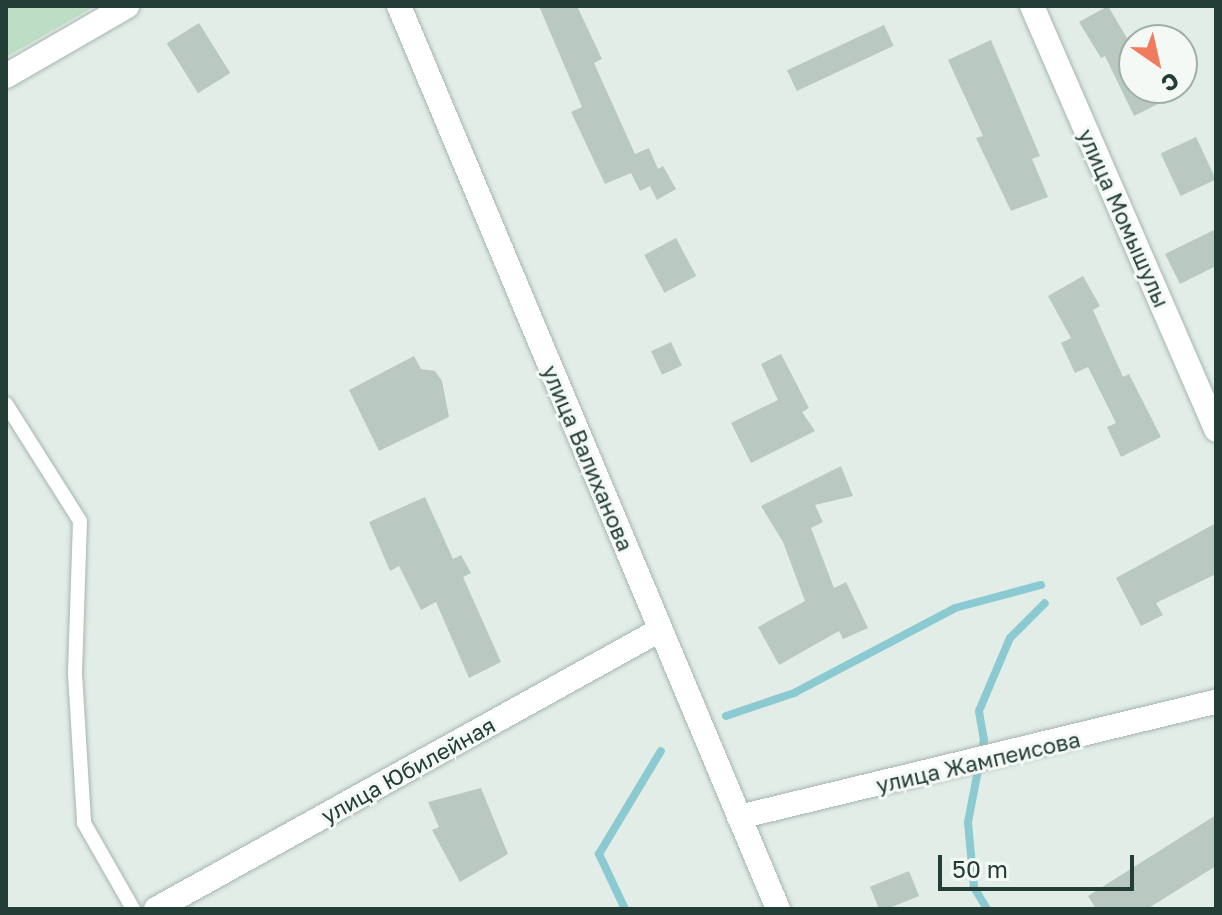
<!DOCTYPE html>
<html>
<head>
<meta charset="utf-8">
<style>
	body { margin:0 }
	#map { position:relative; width:1222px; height:915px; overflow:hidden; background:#e3ede8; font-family:"Golos Text",sans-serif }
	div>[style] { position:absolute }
	.green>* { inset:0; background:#bddec4 }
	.stream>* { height:8px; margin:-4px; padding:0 4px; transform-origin:4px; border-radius:4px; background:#8ccad1 }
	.building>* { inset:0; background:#b9c8c1; transform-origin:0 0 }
	.roads { filter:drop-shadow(0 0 2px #a6b5af) drop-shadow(0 0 2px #a6b5af) }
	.lane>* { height:14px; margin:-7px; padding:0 7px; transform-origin:7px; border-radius:7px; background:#fff }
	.street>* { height:24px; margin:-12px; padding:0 12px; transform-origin:12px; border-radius:12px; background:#fff }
	.secondary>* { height:24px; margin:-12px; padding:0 12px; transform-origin:12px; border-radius:12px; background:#fff }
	span { translate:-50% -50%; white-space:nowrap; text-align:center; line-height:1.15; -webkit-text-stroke:6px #f4f9f6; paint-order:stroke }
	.street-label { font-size:22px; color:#233e36 }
	.frame { position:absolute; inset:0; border:8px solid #233e36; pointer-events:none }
	.north { position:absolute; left:1118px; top:24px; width:80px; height:80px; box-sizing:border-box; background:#f4f9f6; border:2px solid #a0aea9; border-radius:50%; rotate:146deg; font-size:22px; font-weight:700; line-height:32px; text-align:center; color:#233e36 }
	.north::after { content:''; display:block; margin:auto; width:28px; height:36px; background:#f07b5e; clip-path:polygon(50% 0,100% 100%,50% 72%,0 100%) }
	.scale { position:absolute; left:938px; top:855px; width:196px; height:36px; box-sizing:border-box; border:4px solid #233e36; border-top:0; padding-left:10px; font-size:24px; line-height:28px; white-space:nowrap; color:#233e36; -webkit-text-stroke:6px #f4f9f6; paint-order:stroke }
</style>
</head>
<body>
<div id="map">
	<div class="green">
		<div style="clip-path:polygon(6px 6px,95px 6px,6px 57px)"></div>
	</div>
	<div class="stream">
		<div style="left:726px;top:716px;width:72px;rotate:-18.7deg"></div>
		<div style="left:794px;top:693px;width:182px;rotate:-27.8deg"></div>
		<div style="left:955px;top:608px;width:89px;rotate:-15deg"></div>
		<div style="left:625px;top:909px;width:61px;rotate:-115.3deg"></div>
		<div style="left:599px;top:854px;width:120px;rotate:-59deg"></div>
		<div style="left:987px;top:909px;width:26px;rotate:-121deg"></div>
		<div style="left:974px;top:887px;width:65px;rotate:-95.3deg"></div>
		<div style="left:968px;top:822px;width:84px;rotate:-79deg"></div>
		<div style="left:984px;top:740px;width:29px;rotate:-100deg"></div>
		<div style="left:979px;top:711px;width:79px;rotate:-67deg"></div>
		<div style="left:1010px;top:638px;width:49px;rotate:-45deg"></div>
	</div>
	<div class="building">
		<div style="clip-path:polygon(539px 6px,577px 6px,602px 59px,594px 63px,635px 154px,649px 148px,658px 169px,663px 166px,676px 189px,657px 200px,650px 186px,640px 191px,631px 173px,605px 184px,571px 112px,582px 107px)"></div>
		<div style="clip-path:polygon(1108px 6px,1134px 50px,1134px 88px,1190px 88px,1134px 116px,1105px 56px,1101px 58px,1079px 22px)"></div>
		<div style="left:199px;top:23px;width:59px;height:38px;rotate:58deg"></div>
		<div style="left:884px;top:25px;width:23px;height:107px;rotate:65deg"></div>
		<div style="clip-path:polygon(991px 40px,1040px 156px,1032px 159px,1048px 197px,1011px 211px,976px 138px,983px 136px,948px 60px)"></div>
		<div style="left:1196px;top:137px;width:47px;height:39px;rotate:65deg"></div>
		<div style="clip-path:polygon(1216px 229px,1216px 266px,1180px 284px,1165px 254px)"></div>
		<div style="left:676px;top:238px;width:43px;height:36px;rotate:62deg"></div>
		<div style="clip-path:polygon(1083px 276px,1100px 306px,1093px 310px,1123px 377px,1129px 374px,1161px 437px,1121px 457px,1107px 427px,1116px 423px,1088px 367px,1075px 373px,1061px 343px,1071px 338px,1048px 296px)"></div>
		<div style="left:671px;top:342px;width:26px;height:22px;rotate:65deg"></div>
		<div style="clip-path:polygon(781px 354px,809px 408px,802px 412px,815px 431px,751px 463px,731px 423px,778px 400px,761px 364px)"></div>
		<div style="clip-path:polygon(414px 356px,421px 369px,435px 371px,442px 381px,449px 417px,379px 451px,349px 390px)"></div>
		<div style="clip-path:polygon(841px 466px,853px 496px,815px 505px,823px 522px,811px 528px,834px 588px,846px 582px,868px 628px,843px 639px,839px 631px,779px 665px,758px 627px,805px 601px,783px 542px,761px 506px)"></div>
		<div style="clip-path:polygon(425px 497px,453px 559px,461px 555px,471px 573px,463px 577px,501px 662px,469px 678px,436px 602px,421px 610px,399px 566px,390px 571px,369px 522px)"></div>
		<div style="clip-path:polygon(1216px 523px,1216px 574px,1156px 603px,1163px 615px,1141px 626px,1116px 578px)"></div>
		<div style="clip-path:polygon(481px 788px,508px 854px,460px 882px,432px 830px,439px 827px,428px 802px)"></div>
		<div style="clip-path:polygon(1216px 815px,1216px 866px,1147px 909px,1096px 909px,1088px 896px)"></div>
		<div style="left:909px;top:871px;width:27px;height:42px;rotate:68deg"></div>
	</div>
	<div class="roads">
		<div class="lane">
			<div style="left:6px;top:404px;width:138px;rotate:57.7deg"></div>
			<div style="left:80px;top:521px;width:153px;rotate:91.9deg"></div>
			<div style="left:75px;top:674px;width:149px;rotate:86.5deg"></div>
			<div style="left:84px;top:823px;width:99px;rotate:60.3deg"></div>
		</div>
		<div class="street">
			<div style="left:1032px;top:6px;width:462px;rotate:66.5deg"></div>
			<div style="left:6px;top:76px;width:140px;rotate:-30deg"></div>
			<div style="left:739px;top:817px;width:491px;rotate:-13.6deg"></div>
			<div style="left:156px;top:909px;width:576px;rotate:-28.97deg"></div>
		</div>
		<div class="secondary">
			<div style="left:399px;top:6px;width:979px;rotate:67.23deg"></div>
		</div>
	</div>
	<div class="street-label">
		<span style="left:1124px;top:218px;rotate:66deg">улица Момышулы</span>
		<span style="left:588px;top:458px;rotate:67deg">улица Валиханова</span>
		<span style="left:978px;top:762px;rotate:-13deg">улица Жампеисова</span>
		<span style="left:408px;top:770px;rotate:-29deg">улица Юбилейная</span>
	</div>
	<div class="frame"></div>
	<div class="north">С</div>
	<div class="scale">50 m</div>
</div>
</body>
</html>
